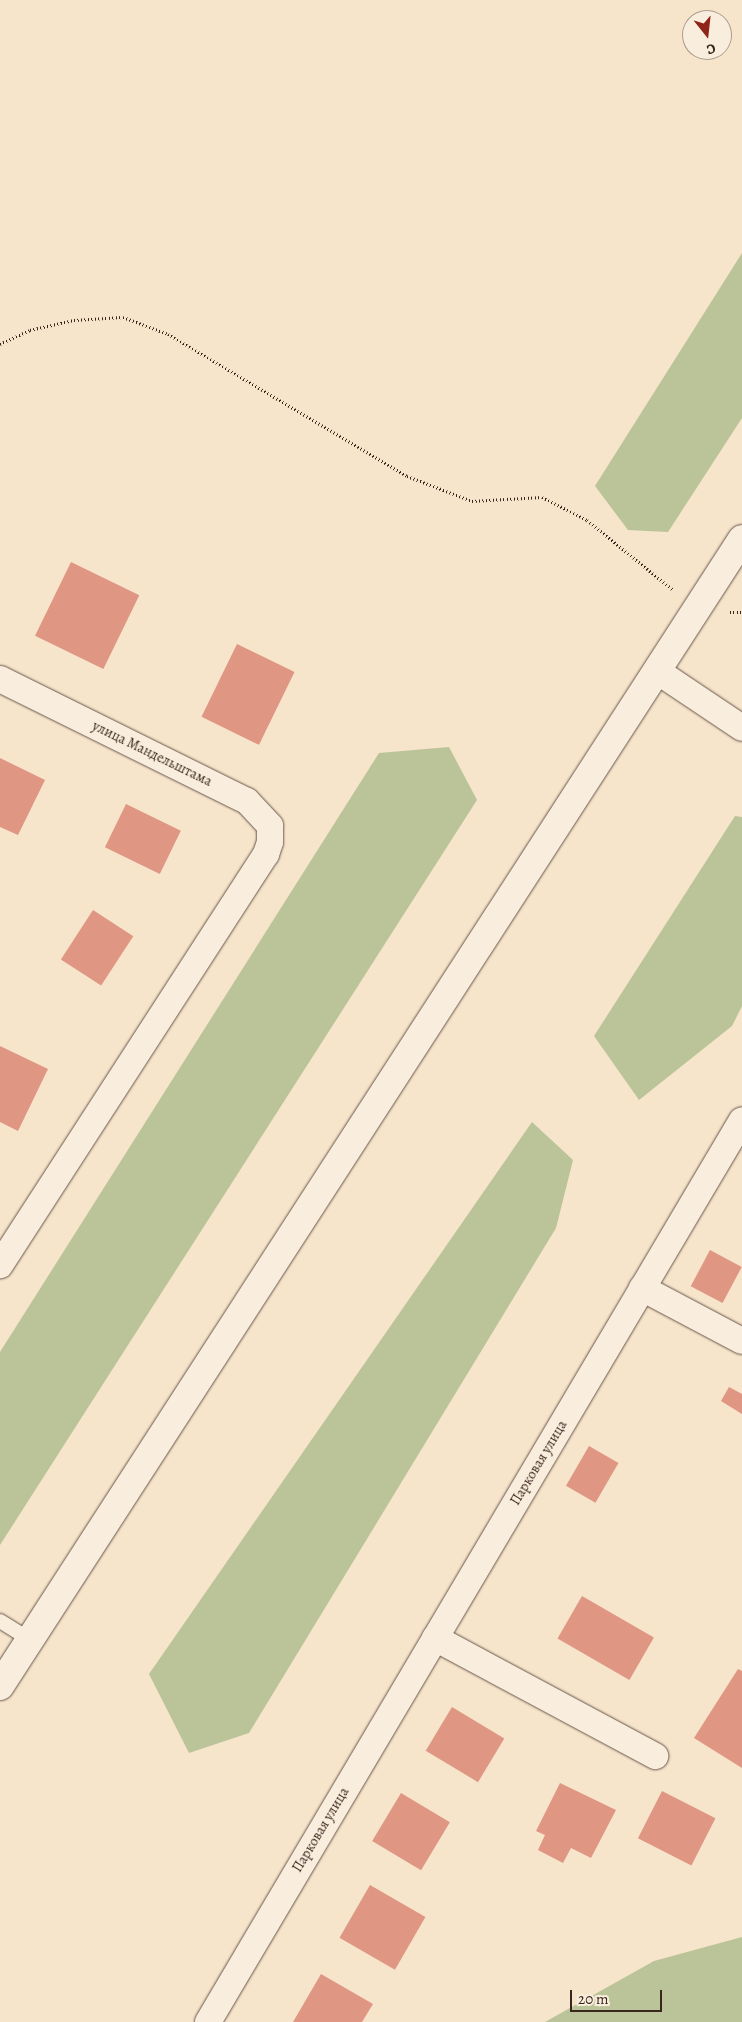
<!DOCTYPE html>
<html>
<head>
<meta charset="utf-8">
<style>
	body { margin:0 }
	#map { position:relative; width:742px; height:2022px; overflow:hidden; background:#f6e4cb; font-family:Alegreya,serif }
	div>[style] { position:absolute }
	.green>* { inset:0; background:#bbc498 }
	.building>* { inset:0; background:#df9682; transform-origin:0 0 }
	.path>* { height:3px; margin-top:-1.5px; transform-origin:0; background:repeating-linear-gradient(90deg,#39271e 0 1px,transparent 0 3.5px) }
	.roads { filter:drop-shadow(0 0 1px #685649) drop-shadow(0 0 1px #685649) }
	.service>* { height:14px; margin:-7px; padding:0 7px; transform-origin:7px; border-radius:7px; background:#f9eddd }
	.minor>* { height:26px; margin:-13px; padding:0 13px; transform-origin:13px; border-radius:13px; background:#f9eddd }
	.tertiary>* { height:28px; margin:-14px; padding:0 14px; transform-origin:14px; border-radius:14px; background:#f9eddd }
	span { translate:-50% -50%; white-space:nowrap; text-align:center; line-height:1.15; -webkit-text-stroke:4px #f9eddd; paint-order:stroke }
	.street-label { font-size:14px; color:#39271e }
	.north { position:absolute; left:682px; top:10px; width:50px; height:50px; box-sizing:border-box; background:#f9eddd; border:1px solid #ac9e91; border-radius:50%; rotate:164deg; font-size:14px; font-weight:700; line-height:20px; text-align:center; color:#39271e }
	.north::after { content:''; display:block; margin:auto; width:18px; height:22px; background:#8f2418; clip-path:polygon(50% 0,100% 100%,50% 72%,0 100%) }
	.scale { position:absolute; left:570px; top:1990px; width:92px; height:22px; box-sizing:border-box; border:2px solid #39271e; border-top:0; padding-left:6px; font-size:15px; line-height:18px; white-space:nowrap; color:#39271e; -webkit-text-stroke:4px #f9eddd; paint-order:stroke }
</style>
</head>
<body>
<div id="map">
	<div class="green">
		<div style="clip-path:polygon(742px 253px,742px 418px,668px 532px,628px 530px,595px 486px)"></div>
		<div style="clip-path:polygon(449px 747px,477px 800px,0 1545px,0 1352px,379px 753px)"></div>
		<div style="clip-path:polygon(735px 816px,742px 817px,742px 1006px,732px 1026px,639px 1100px,594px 1036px)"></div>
		<div style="clip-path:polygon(532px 1122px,573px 1160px,556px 1228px,249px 1733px,189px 1753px,149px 1674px)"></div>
		<div style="clip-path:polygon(742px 1937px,742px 2022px,545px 2022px,654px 1961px)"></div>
	</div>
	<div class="building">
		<div style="left:71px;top:562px;width:76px;height:82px;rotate:26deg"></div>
		<div style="left:237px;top:644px;width:64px;height:81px;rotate:26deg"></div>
		<div style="clip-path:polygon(0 758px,45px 780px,18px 835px,0 827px)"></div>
		<div style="left:126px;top:804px;width:61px;height:48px;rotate:26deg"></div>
		<div style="left:93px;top:910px;width:48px;height:59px;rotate:33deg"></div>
		<div style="clip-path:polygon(0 1046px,48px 1069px,18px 1131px,0 1122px)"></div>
		<div style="left:710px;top:1250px;width:36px;height:41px;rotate:28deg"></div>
		<div style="clip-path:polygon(729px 1387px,742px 1394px,742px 1414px,721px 1401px)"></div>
		<div style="left:589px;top:1446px;width:34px;height:46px;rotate:30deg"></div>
		<div style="left:582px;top:1596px;width:83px;height:49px;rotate:30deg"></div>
		<div style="clip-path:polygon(738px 1669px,742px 1671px,742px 1768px,694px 1738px)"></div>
		<div style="left:452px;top:1707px;width:61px;height:51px;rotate:31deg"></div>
		<div style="clip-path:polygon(560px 1783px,616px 1810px,591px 1858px,571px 1848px,563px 1863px,538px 1850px,545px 1835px,536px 1831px)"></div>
		<div style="left:662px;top:1791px;width:60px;height:53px;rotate:27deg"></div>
		<div style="left:401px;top:1793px;width:57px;height:56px;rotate:31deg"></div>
		<div style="left:370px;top:1885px;width:64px;height:61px;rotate:30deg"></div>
		<div style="clip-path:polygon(321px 1974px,373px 2004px,362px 2022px,293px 2022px)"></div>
	</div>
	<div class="path">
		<div style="left:0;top:344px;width:33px;rotate:-25deg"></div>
		<div style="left:30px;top:330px;width:45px;rotate:-12.8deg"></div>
		<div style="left:74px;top:320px;width:49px;rotate:-3.5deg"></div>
		<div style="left:123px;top:317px;width:48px;rotate:20.7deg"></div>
		<div style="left:168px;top:334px;width:278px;rotate:30.7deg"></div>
		<div style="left:407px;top:476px;width:70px;rotate:21deg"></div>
		<div style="left:472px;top:501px;width:70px;rotate:-3.3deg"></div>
		<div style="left:542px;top:497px;width:51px;rotate:27.1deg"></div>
		<div style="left:587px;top:520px;width:111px;rotate:39.1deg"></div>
		<div style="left:730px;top:612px;width:12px"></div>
	</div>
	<div class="roads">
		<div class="service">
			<div style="left:0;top:1621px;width:36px;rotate:32deg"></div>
		</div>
		<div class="minor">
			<div style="left:657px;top:671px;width:102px;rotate:33.8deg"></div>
			<div style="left:0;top:679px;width:275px;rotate:26.3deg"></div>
			<div style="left:247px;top:801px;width:34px;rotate:47deg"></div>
			<div style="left:270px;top:826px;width:16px;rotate:90deg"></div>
			<div style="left:270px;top:842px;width:13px;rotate:108deg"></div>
			<div style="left:266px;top:854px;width:490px;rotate:122.9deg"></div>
			<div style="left:642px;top:1288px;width:113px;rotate:27.9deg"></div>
			<div style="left:435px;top:1638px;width:250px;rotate:28.2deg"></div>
			<div style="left:208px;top:2022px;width:1048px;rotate:-59.37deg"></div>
		</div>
		<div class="tertiary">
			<div style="left:0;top:1686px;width:1366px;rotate:-57.1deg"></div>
		</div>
	</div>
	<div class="street-label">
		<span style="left:152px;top:754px;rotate:26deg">улица Мандельштама</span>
		<span style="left:539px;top:1463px;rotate:-59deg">Парковая улица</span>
		<span style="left:321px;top:1830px;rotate:-59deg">Парковая улица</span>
	</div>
	<div class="north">С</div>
	<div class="scale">20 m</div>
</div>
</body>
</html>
